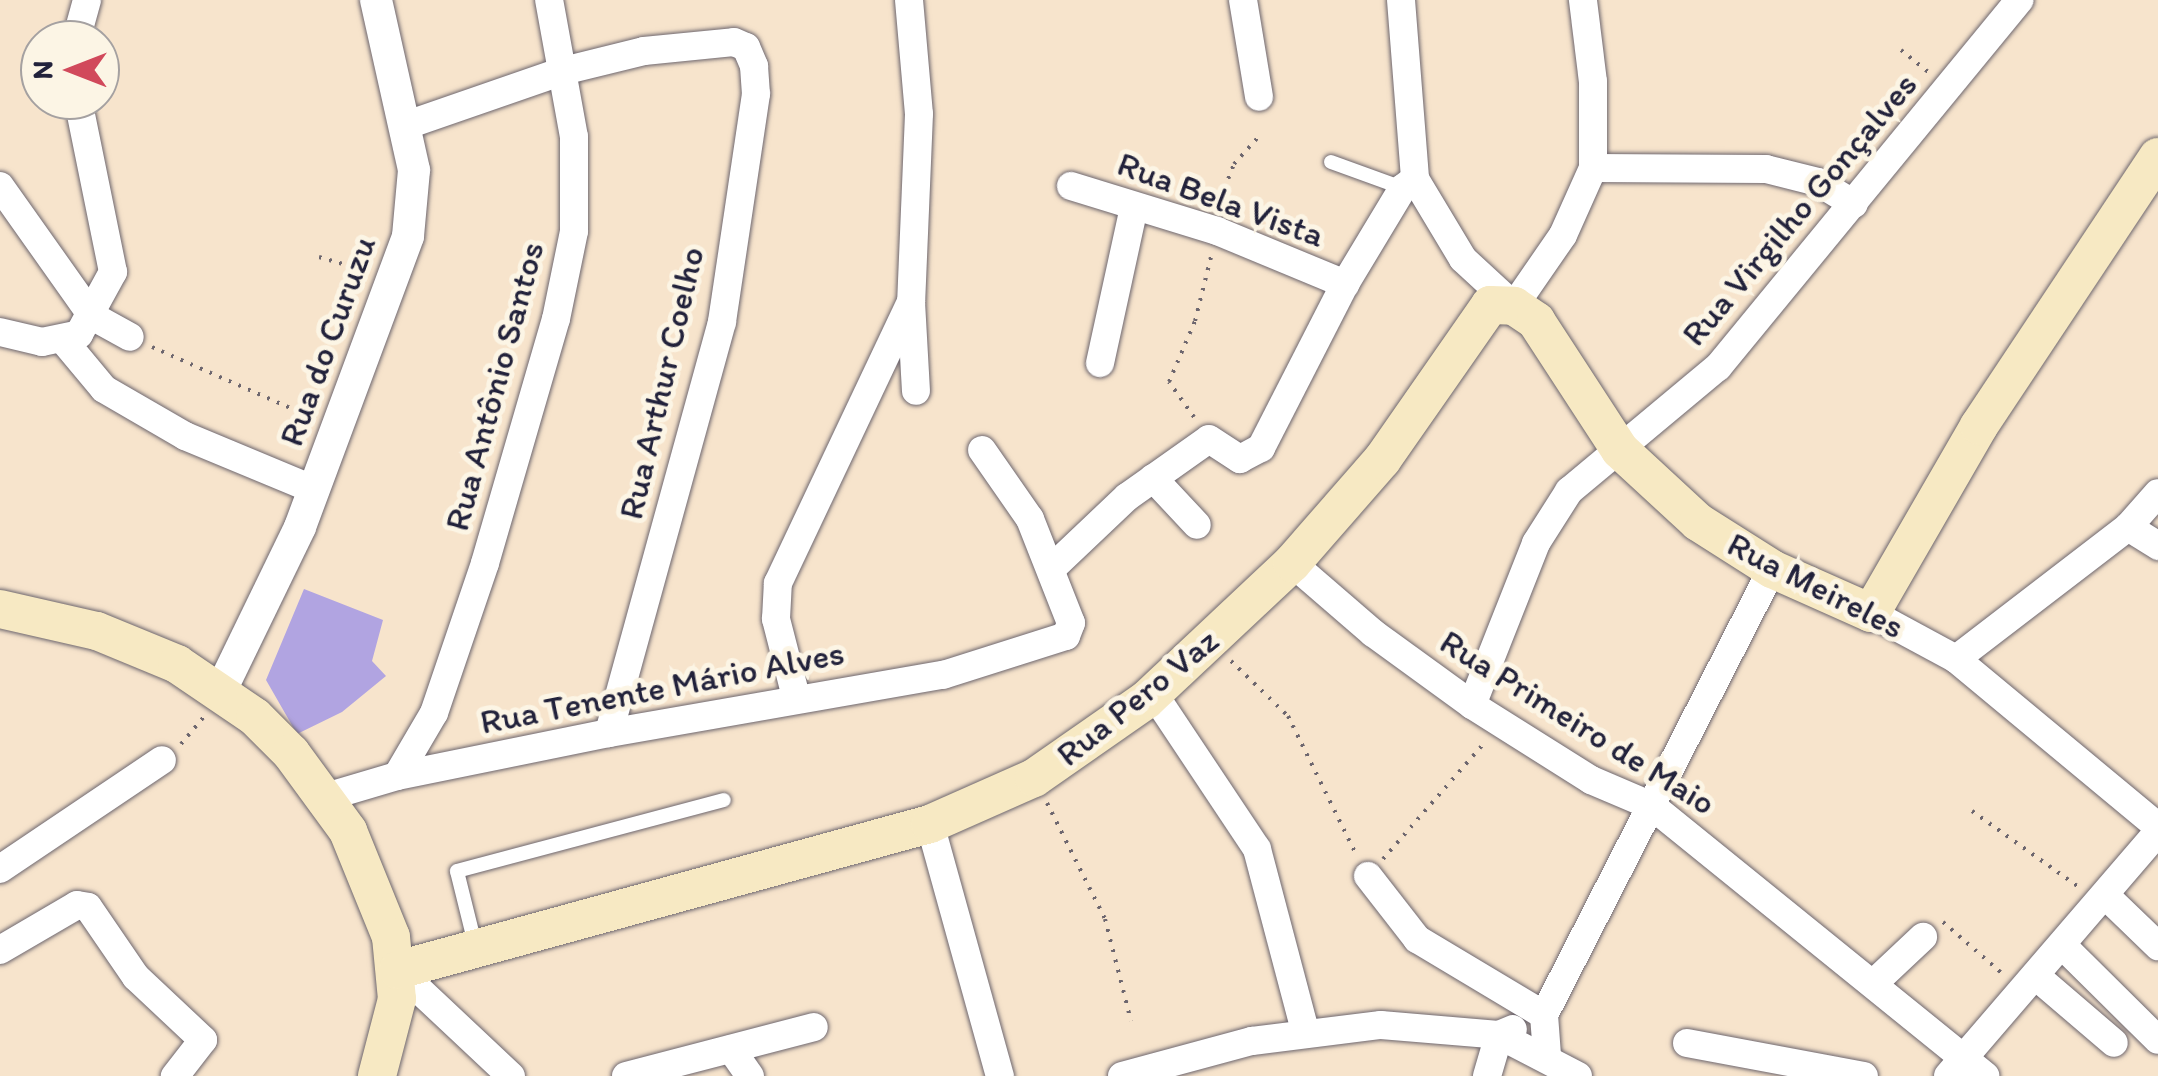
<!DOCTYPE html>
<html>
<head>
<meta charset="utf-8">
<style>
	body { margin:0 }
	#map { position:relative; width:2158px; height:1076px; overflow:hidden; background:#f7e4cc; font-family:Itim,sans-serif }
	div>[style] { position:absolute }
	.building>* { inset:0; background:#b1a4e1 }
	.path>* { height:4px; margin-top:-2px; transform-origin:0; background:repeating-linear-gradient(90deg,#6d666e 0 2.5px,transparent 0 10.5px) }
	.roads { filter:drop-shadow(0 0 2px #6d666e) drop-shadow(0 0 2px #6d666e) }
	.service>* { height:14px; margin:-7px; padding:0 7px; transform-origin:7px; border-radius:7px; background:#fff }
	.minor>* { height:28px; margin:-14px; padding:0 14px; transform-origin:14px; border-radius:14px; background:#fff }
	.tertiary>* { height:32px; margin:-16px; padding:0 16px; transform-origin:16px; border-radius:16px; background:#fff }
	.secondary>* { height:38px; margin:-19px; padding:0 19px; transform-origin:19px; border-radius:19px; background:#f7e9c3 }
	span { translate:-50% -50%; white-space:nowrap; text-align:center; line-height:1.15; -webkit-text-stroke:10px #fcf5e5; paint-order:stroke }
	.street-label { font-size:35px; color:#22223b }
	.north { position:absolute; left:20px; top:20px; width:100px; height:100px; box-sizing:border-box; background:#fcf5e5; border:2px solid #a5a1a1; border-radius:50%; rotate:270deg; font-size:28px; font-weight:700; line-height:40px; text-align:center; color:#22223b }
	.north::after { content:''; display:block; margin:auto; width:35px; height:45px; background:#d1495b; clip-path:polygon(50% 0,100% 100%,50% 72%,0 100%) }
</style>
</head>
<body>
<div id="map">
	<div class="building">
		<div style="clip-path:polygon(304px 589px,383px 620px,372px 661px,386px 676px,342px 712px,297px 734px,266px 680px)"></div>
	</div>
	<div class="path">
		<div style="left:1901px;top:50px;width:36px;rotate:39deg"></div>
		<div style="left:1217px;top:208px;width:47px;rotate:-68.9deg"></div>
		<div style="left:1234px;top:164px;width:38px;rotate:-48deg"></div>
		<div style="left:319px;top:257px;width:50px;rotate:16.3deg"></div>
		<div style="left:152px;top:347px;width:176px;rotate:23.8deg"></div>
		<div style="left:1194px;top:417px;width:43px;rotate:-125.5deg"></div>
		<div style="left:1169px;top:382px;width:66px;rotate:-66.9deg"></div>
		<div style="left:1195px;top:321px;width:66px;rotate:-76deg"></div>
		<div style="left:1231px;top:661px;width:79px;rotate:44deg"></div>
		<div style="left:1288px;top:716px;width:156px;rotate:63.8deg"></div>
		<div style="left:181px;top:744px;width:35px;rotate:-50deg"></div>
		<div style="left:1047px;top:803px;width:130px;rotate:63.4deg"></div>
		<div style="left:1105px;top:919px;width:105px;rotate:75.7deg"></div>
		<div style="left:1972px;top:811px;width:133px;rotate:35.5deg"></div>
		<div style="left:1383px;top:859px;width:155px;rotate:-48.9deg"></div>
		<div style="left:1943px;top:922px;width:81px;rotate:41deg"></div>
	</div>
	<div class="roads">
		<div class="service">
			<div style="left:1331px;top:162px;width:77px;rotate:19.9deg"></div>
			<div style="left:476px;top:948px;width:79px;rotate:-103.9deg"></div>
			<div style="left:457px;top:871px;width:276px;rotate:-14.9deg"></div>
		</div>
		<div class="minor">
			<div style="left:909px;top:0;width:114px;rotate:85deg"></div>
			<div style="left:919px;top:114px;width:188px;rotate:92.4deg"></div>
			<div style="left:911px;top:302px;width:89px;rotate:86.8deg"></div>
			<div style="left:1243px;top:0;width:98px;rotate:80.6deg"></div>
			<div style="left:1401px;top:0;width:180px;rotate:85.5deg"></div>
			<div style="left:1415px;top:179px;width:93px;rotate:59deg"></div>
			<div style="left:1463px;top:259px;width:69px;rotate:42.7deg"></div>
			<div style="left:1514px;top:306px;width:86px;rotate:-55.4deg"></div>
			<div style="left:1563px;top:235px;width:73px;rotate:-65.9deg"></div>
			<div style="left:1593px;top:168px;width:86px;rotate:-90deg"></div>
			<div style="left:1593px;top:82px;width:83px;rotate:-97deg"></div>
			<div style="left:76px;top:40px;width:41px;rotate:-74.6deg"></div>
			<div style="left:407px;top:125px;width:165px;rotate:-19.1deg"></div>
			<div style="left:563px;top:71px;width:83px;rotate:-13.9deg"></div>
			<div style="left:644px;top:51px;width:90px;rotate:-5.7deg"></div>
			<div style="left:734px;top:42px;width:13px;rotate:23deg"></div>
			<div style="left:746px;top:47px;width:21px;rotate:67deg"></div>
			<div style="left:754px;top:66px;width:28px;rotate:86deg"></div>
			<div style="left:756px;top:94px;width:231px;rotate:98.5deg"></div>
			<div style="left:722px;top:322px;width:426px;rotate:105.4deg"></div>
			<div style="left:1593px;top:168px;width:173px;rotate:0.3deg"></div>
			<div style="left:1766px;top:169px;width:54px;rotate:14deg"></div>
			<div style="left:1818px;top:182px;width:42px;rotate:31.4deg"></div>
			<div style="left:0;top:186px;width:159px;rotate:54.7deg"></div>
			<div style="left:92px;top:316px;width:43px;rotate:28.9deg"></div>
			<div style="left:1071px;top:186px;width:153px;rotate:17.1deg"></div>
			<div style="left:1217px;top:231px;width:139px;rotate:22.5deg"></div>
			<div style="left:0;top:332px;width:43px;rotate:13.4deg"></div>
			<div style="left:42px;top:342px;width:38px;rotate:-12deg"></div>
			<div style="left:79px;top:334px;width:71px;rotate:-61.3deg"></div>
			<div style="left:113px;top:272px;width:176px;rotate:-101.5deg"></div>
			<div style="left:64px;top:341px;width:62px;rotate:50.2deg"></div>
			<div style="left:104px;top:389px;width:94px;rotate:30.1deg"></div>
			<div style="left:185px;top:436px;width:141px;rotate:22.6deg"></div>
			<div style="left:1100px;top:363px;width:160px;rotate:-77.7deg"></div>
			<div style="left:1153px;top:478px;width:64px;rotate:46.9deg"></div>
			<div style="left:2128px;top:527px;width:36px;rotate:32deg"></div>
			<div style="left:1292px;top:563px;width:107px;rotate:40.8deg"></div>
			<div style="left:1373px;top:633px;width:122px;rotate:36deg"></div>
			<div style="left:1472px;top:705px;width:141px;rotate:32.2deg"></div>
			<div style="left:1591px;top:780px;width:66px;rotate:23.1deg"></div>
			<div style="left:1652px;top:806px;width:429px;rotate:39deg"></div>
			<div style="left:1051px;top:569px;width:105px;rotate:-43.5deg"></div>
			<div style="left:1127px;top:497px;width:100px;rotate:-35.3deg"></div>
			<div style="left:1209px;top:439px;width:37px;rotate:33deg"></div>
			<div style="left:1240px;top:459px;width:24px;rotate:-28deg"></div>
			<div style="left:1261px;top:448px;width:184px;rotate:-62.9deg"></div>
			<div style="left:1345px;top:284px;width:112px;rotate:-58.9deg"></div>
			<div style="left:1403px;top:188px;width:15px;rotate:-37deg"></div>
			<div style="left:1871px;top:613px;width:97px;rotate:28.4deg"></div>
			<div style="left:1956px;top:659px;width:263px;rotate:39.7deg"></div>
			<div style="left:1956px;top:659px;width:217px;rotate:-37.5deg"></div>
			<div style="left:2128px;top:527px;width:45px;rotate:-48.6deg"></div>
			<div style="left:1153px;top:693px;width:187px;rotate:56.3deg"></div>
			<div style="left:1257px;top:849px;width:188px;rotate:75.2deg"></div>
			<div style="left:796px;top:697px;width:81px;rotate:-104.4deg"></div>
			<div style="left:776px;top:619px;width:36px;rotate:-87deg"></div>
			<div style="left:778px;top:583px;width:311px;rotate:-64.7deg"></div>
			<div style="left:1472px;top:705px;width:174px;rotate:-68.4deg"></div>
			<div style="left:1536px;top:543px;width:62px;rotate:-57.6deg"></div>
			<div style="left:1569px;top:491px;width:194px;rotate:-39.8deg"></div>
			<div style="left:1718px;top:367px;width:475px;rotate:-50.6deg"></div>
			<div style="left:397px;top:776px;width:73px;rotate:-59.6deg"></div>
			<div style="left:434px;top:713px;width:158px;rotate:-71.2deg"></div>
			<div style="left:485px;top:563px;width:254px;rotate:-73.8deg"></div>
			<div style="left:556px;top:319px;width:90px;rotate:-78.4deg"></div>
			<div style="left:574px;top:231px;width:94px;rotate:-90deg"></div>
			<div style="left:574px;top:137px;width:139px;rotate:-100.3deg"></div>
			<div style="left:326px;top:797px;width:74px;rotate:-16.5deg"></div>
			<div style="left:397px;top:776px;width:216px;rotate:-11.5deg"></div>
			<div style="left:609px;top:733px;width:339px;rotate:-9.9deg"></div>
			<div style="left:943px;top:675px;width:129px;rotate:-17.6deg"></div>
			<div style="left:1066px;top:636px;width:14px;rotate:-69deg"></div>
			<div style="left:1071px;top:623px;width:112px;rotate:-111.5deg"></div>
			<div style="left:1030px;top:519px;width:84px;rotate:-124.8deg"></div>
			<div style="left:930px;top:824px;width:262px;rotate:74.5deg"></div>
			<div style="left:0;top:869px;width:195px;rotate:-33.9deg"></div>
			<div style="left:1368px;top:876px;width:80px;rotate:52.1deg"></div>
			<div style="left:1417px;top:939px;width:148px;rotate:30.9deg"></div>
			<div style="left:2105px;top:895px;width:74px;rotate:43.9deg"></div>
			<div style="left:2064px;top:947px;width:132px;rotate:44.7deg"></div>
			<div style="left:0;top:950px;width:89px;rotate:-30.3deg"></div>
			<div style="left:77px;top:905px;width:11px;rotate:10deg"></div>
			<div style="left:88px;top:907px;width:85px;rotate:55.6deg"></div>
			<div style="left:136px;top:977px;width:92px;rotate:43.2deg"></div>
			<div style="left:203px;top:1040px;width:46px;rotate:127.9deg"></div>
			<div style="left:398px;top:970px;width:155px;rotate:43.2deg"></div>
			<div style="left:2037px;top:977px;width:101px;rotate:40.6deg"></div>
			<div style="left:1875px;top:982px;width:66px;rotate:-43.2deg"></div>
			<div style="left:1687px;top:1043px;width:180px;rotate:10.6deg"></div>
			<div style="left:731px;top:1049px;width:33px;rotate:55deg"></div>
			<div style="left:1547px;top:1055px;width:40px;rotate:-94.3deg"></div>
			<div style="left:1544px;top:1015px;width:501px;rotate:-62.92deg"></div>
			<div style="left:626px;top:1076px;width:194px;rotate:-14.6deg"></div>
			<div style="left:1122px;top:1076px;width:135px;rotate:-15.1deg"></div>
			<div style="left:1252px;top:1041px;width:130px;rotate:-7.1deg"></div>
			<div style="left:1381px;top:1025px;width:118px;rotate:4.8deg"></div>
			<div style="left:1499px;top:1035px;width:89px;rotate:27.4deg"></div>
			<div style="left:1487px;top:1076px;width:43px;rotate:-73.7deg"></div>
			<div style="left:1499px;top:1035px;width:15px;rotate:-23deg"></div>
			<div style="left:1948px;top:1076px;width:322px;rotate:-49.3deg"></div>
		</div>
		<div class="tertiary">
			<div style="left:220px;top:692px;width:183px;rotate:-64.1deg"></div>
			<div style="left:300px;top:527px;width:310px;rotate:-69.6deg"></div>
			<div style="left:408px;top:236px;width:66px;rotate:-84.8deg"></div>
			<div style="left:414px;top:170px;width:174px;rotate:-102.6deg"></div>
		</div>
		<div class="secondary">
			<div style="left:0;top:609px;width:99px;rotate:12.8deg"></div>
			<div style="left:97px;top:631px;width:87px;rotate:22.4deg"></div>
			<div style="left:177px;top:664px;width:94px;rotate:34.2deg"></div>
			<div style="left:255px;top:717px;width:51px;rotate:45deg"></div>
			<div style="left:291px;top:753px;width:97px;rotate:53.8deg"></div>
			<div style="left:348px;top:831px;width:114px;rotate:67.9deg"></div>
			<div style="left:391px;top:937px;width:62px;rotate:84.5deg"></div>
			<div style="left:397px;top:999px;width:80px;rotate:104.6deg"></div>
			<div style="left:398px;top:970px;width:552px;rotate:-15.35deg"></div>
			<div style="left:930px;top:824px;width:114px;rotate:-23.9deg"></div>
			<div style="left:1034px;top:778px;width:136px;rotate:-34.9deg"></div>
			<div style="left:1146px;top:700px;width:200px;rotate:-43.2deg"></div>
			<div style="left:1292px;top:563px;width:137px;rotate:-48.9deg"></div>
			<div style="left:1382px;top:460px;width:189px;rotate:-55.1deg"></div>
			<div style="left:1490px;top:305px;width:24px;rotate:2deg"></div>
			<div style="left:1514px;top:306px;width:27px;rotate:34deg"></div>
			<div style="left:1536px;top:321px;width:154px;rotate:56.9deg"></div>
			<div style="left:1620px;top:450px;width:106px;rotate:42.7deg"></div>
			<div style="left:1698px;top:522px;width:88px;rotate:32.4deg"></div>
			<div style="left:1772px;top:569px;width:108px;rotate:24deg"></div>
			<div style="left:1871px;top:613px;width:216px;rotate:-60deg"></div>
			<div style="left:1979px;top:426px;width:323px;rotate:-56.4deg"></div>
		</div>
	</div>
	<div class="street-label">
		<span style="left:1221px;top:199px;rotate:20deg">Rua Bela Vista</span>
		<span style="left:1799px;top:209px;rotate:-50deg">Rua Virgilho Gonçalves</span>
		<span style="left:327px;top:341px;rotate:-70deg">Rua do Curuzu</span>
		<span style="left:661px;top:383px;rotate:-77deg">Rua Arthur Coelho</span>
		<span style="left:494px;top:386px;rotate:-75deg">Rua Antônio Santos</span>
		<span style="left:1816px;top:585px;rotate:27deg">Rua Meireles</span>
		<span style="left:662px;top:687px;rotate:-11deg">Rua Tenente Mário Alves</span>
		<span style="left:1137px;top:697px;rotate:-39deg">Rua Pero Vaz</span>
		<span style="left:1578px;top:722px;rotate:32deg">Rua Primeiro de Maio</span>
	</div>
	<div class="north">N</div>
</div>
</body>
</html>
